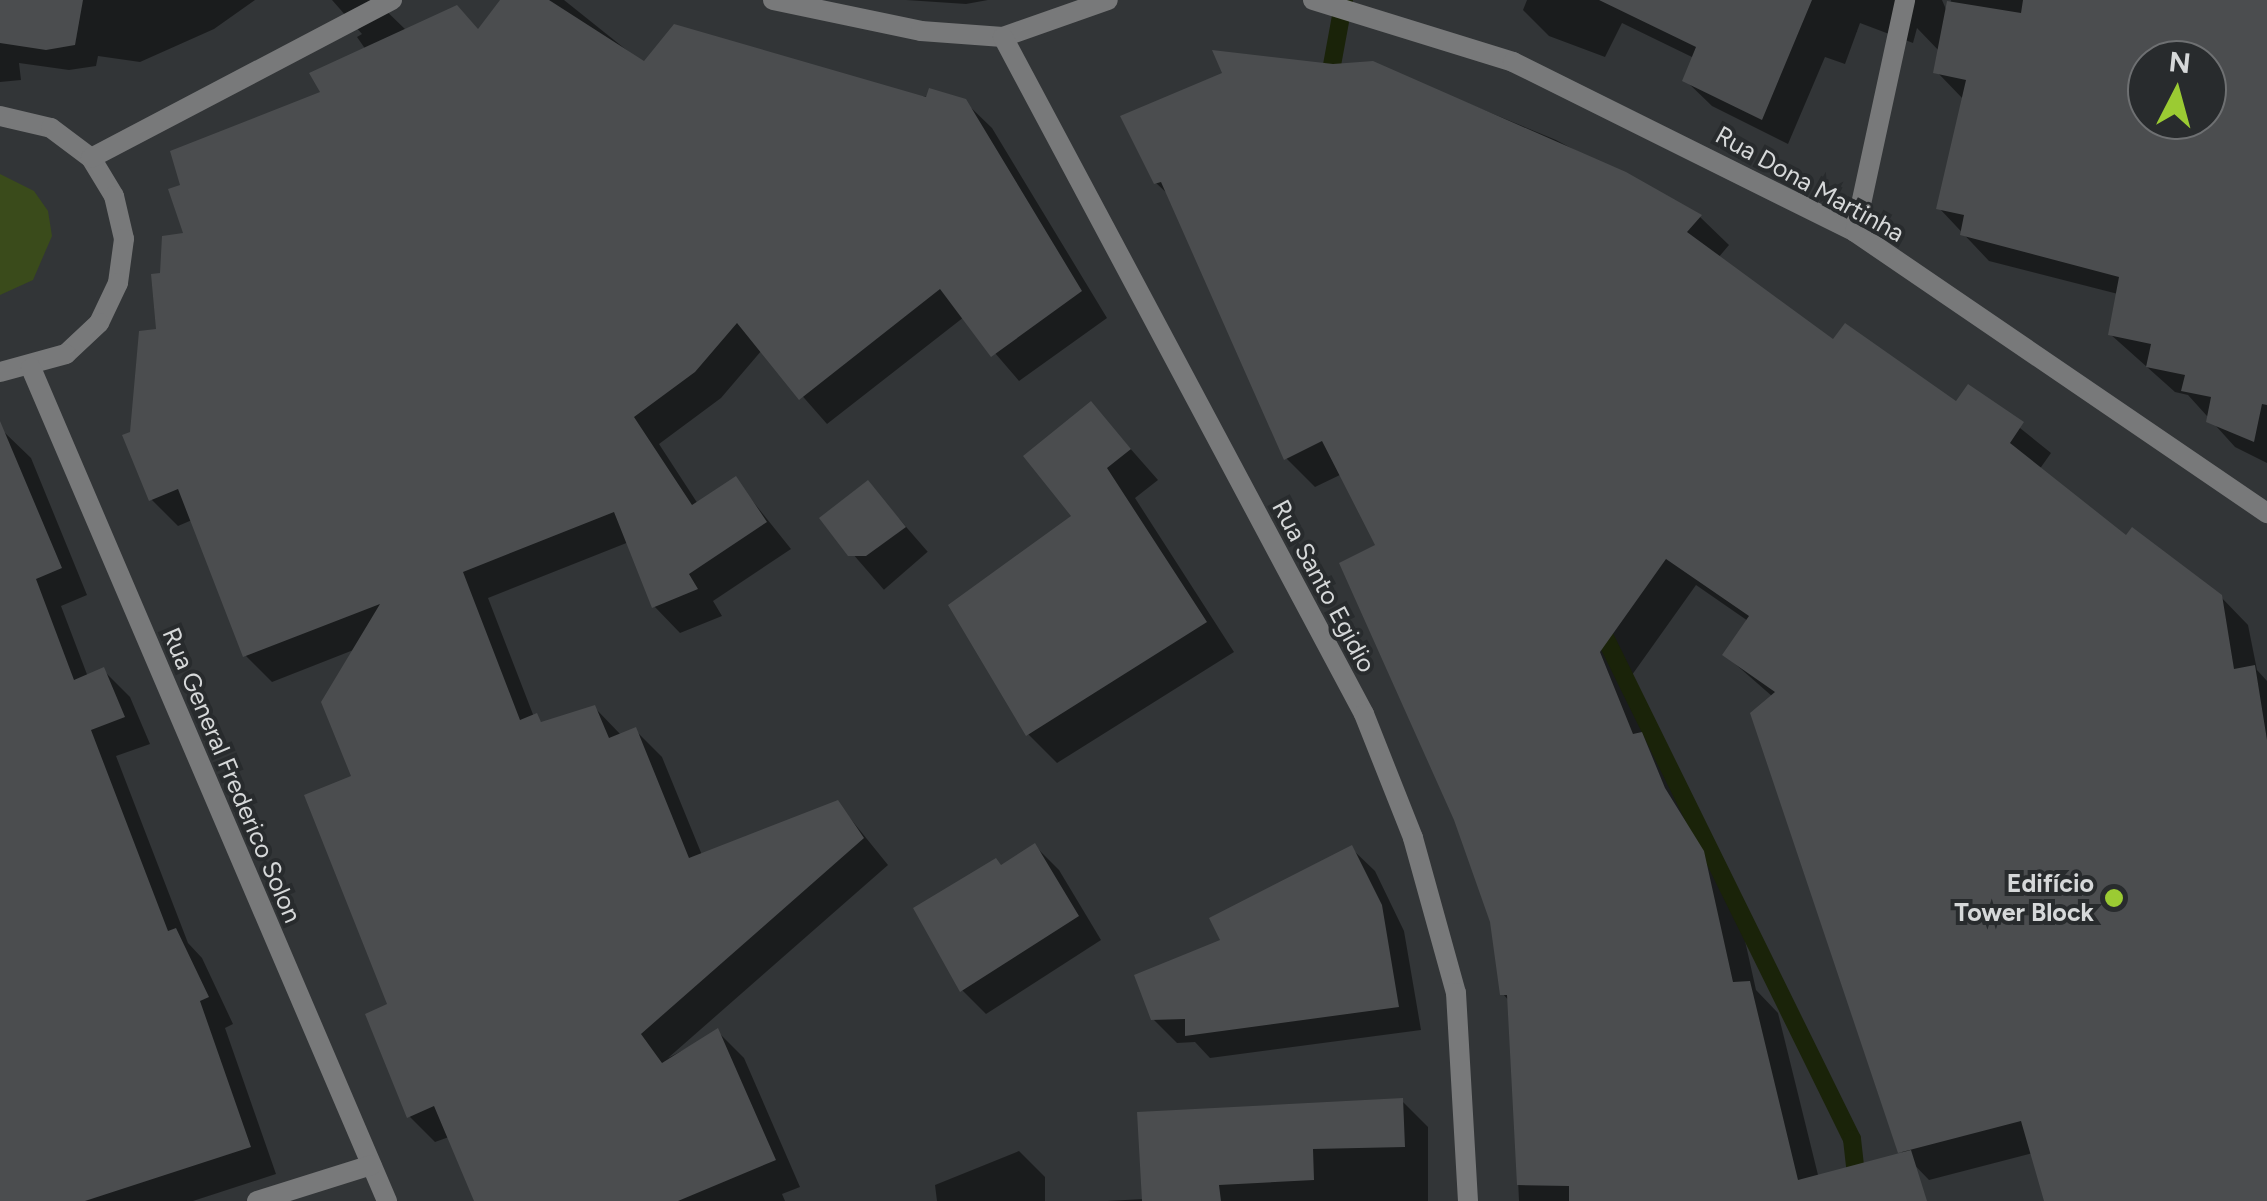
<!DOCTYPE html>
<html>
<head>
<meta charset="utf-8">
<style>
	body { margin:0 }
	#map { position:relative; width:2267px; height:1201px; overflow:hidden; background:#323537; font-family:Figtree,sans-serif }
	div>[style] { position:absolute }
	.green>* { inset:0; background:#3a4b1b }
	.shadow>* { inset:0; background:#0007; transform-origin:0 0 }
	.stream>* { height:18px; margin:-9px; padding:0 9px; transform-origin:9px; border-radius:9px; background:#1a2309 }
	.building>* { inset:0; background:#4b4d4f }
	.street>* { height:20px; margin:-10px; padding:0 10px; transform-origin:10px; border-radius:10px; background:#78797a }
	.dots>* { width:28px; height:28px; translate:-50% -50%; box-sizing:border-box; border:5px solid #282b2d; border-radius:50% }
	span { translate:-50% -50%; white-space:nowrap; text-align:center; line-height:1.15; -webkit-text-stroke:8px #282b2d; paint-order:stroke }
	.street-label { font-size:25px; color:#d6d8d9 }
	.poi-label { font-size:25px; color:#d6d8d9; font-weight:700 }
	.right { translate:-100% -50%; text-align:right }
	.north { position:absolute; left:2127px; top:40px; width:100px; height:100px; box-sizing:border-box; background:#282b2d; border:2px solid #6e7072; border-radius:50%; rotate:6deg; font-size:28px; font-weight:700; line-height:40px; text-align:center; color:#d6d8d9 }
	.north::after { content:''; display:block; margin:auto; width:35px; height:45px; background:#9bcb33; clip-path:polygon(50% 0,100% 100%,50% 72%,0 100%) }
</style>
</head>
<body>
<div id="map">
	<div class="green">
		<div style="clip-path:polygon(0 174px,34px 191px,48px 211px,52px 236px,33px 280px,0 295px)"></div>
	</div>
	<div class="shadow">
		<div style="clip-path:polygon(0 0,255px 0,214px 29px,140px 62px,98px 56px,96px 66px,69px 70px,19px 63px,21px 80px,0 82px)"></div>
		<div style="clip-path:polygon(332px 0,375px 0,407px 31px,479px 31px,503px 0,564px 0,644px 64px,964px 101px,992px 128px,1107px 318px,1019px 381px,964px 317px,827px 424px,762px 350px,721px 398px,659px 444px,698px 504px,735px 479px,791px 549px,713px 601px,722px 616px,680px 633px,654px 606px,629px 542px,488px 598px,534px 717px,544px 724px,595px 708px,622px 736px,635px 730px,662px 757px,702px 855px,837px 802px,888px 865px,668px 1058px,718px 1032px,744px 1058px,800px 1187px,782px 1194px,785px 1201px,476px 1201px,449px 1137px,435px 1142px,409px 1116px,354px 777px,356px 649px,272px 682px,246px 656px,192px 520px,178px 526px,151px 499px,132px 433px,159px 331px,163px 275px,186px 234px,183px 187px,323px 94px,366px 50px,357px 37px,362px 34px)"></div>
		<div style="clip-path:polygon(906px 0,988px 0,966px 4px)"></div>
		<div style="clip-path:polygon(evenodd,1527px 0,1942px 0,1948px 14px,1951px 0,2267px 0,2267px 463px,2235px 447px,2188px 395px,2175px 392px,2110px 334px,2118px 294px,1989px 261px,1939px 208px,1964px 100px,1937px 72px,1941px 53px,1917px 28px,1913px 43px,1860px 23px,1845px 64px,1825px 57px,1788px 144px,1712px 106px,1685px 80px,1694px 58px,1622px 23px,1605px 57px,1549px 36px,1523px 10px,1527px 0,2147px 60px,2207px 60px,2207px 120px,2147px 120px,2147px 60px)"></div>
		<div style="clip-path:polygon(1373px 64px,1556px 140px,1700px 217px,1729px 245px,1718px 258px,1834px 343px,1957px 405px,1969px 387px,2051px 453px,2039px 470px,2127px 539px,2219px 595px,2248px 625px,2257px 670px,2267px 681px,2267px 1201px,2047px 1201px,2033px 1153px,1929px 1180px,1901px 1151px,1773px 697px,1725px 655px,1748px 621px,1696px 585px,1627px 682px,1653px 745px,1670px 763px,1693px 820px,1732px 882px,1756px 990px,1778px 1013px,1821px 1187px,1834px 1201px,1519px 1201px,1510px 1002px,1503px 994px,1492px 922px,1378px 546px,1342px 474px,1315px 487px,1286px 458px,1170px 196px,1156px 183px,1333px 67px)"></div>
		<div style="clip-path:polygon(1091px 404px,1158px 480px,1135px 498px,1234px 652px,1057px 763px,1028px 734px,1075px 517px)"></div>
		<div style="clip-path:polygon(4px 432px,31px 458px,87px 595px,61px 606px,88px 677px,103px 670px,130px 697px,150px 744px,116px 756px,188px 943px,202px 958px,233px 1024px,225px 1028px,276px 1174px,193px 1201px,0 1201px)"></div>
		<div style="left:868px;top:483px;width:91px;height:58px;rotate:49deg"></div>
		<div style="clip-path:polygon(1035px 846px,1059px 870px,1101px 940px,986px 1014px,962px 990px,1002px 867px)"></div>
		<div style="clip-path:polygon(1351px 848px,1375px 871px,1404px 931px,1421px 1030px,1210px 1058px,1195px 1042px,1177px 1043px,1153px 1019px,1224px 941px)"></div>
		<div style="clip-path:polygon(1402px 1101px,1428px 1127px,1428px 1201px,1107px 1201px,1144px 1199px)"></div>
		<div style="clip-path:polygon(1019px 1151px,1045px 1177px,1045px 1201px,937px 1201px,935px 1185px)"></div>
	</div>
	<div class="stream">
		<div style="left:1334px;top:86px;width:11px;rotate:-112deg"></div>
		<div style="left:1330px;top:76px;width:77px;rotate:-79.6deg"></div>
		<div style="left:1597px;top:621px;width:577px;rotate:63.79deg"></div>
		<div style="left:1852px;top:1139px;width:62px;rotate:83.6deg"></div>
	</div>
	<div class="building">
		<div style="clip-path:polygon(0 0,83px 0,75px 45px,46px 50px,0 43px)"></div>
		<div style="clip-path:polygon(500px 0,549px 0,644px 61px,674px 24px,926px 97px,929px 88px,966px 99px,1082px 291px,991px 357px,940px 289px,799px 400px,737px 323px,695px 372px,634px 417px,692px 505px,736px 476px,767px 522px,689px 574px,698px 589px,652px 608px,614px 512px,463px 572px,520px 720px,537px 713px,541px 722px,595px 705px,609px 738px,636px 727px,689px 858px,838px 800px,864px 838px,641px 1034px,662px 1063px,718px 1028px,776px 1160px,678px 1201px,474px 1201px,434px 1106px,407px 1118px,365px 1014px,387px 1004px,304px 795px,351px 776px,321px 702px,380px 604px,243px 657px,178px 489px,149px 501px,122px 435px,130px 432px,139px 331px,156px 329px,151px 274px,160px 273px,162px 236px,183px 233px,168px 189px,180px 185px,170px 151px,320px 92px,309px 73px,457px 5px,478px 29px)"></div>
		<div style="clip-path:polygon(1599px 0,1812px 0,1762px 120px,1682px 81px,1696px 47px)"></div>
		<div style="clip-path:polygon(evenodd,2023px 0,2267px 0,2267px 405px,2262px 404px,2254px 442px,2206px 422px,2211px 397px,2181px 391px,2185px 375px,2146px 367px,2151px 344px,2108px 335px,2119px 277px,1960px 235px,1964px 215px,1936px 209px,1966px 80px,1933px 73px,1947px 1px,2021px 13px,2023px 0,2147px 60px,2207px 60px,2207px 120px,2147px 120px,2147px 60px)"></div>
		<div style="clip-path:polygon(1212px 50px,1333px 64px,1373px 61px,1626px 172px,1702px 215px,1687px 232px,1833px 339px,1845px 323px,1956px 401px,1968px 384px,2024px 422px,2010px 443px,2126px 535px,2132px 527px,2222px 595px,2234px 669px,2255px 665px,2267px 740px,2267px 1201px,2044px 1201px,2021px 1121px,1898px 1153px,1750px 713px,1775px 692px,1722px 655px,1749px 616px,1666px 559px,1600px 652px,1633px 734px,1642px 732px,1665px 788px,1704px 851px,1733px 982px,1750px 981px,1798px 1180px,1911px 1150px,1927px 1201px,1569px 1201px,1569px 1186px,1517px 1185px,1507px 995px,1500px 995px,1490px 922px,1454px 820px,1339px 563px,1375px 545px,1322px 441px,1284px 460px,1161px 182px,1154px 184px,1120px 116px,1222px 73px)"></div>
		<div style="clip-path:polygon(1091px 401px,1131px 449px,1107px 468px,1207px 622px,1026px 736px,948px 605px,1071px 516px,1023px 456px)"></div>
		<div style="clip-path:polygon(0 421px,62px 568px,36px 579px,74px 680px,104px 667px,125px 717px,91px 730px,168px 931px,176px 928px,209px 997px,200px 1001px,251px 1147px,85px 1201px,0 1201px)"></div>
		<div style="clip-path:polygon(868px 480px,906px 527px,866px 556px,848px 556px,819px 518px)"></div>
		<div style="clip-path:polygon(1035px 843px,1079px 916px,960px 992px,913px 908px,996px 858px,1001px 865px)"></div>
		<div style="clip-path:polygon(1352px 845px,1382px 905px,1399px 1007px,1185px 1036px,1185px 1019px,1151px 1020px,1134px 975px,1220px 940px,1209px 918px)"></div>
		<div style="clip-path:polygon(1403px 1098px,1405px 1147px,1313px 1149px,1314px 1180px,1219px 1185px,1221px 1201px,1142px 1201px,1137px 1112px)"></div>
	</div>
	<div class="street">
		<div style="left:773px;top:0;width:151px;rotate:11.8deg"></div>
		<div style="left:921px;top:31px;width:82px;rotate:4.2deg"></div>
		<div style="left:1003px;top:37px;width:111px;rotate:-19.4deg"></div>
		<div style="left:1313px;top:0;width:209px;rotate:17.2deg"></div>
		<div style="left:1513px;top:62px;width:382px;rotate:26.4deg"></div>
		<div style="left:1855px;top:232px;width:499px;rotate:34.3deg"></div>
		<div style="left:1003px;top:37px;width:767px;rotate:61.93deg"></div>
		<div style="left:1364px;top:714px;width:133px;rotate:68.4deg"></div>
		<div style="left:1413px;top:838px;width:161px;rotate:74.5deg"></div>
		<div style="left:1456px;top:993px;width:208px;rotate:86.7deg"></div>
		<div style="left:0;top:116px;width:52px;rotate:13.2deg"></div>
		<div style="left:51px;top:128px;width:50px;rotate:36.9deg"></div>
		<div style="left:91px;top:158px;width:44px;rotate:58.8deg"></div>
		<div style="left:114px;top:196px;width:44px;rotate:76.9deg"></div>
		<div style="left:124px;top:239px;width:44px;rotate:97.8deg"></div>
		<div style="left:118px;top:283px;width:44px;rotate:115.4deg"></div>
		<div style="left:99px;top:323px;width:45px;rotate:136.8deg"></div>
		<div style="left:66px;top:354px;width:68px;rotate:164.7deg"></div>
		<div style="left:91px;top:158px;width:340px;rotate:-27.7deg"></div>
		<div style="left:1855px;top:232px;width:237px;rotate:-77.8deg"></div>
		<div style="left:31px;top:368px;width:906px;rotate:66.86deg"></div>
		<div style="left:257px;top:1201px;width:120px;rotate:-17.5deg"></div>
	</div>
	<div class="dots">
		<div style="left:2114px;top:898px;background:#9bcb33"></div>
	</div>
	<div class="street-label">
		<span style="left:1810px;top:184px;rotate:29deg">Rua Dona Martinha</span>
		<span style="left:1324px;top:586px;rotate:62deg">Rua Santo Egidio</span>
		<span style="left:232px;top:775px;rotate:67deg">Rua General Frederico Solon</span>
	</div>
	<div class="poi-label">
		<span class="right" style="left:2094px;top:898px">Edifício<br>Tower Block</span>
	</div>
	<div class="north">N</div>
</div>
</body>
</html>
